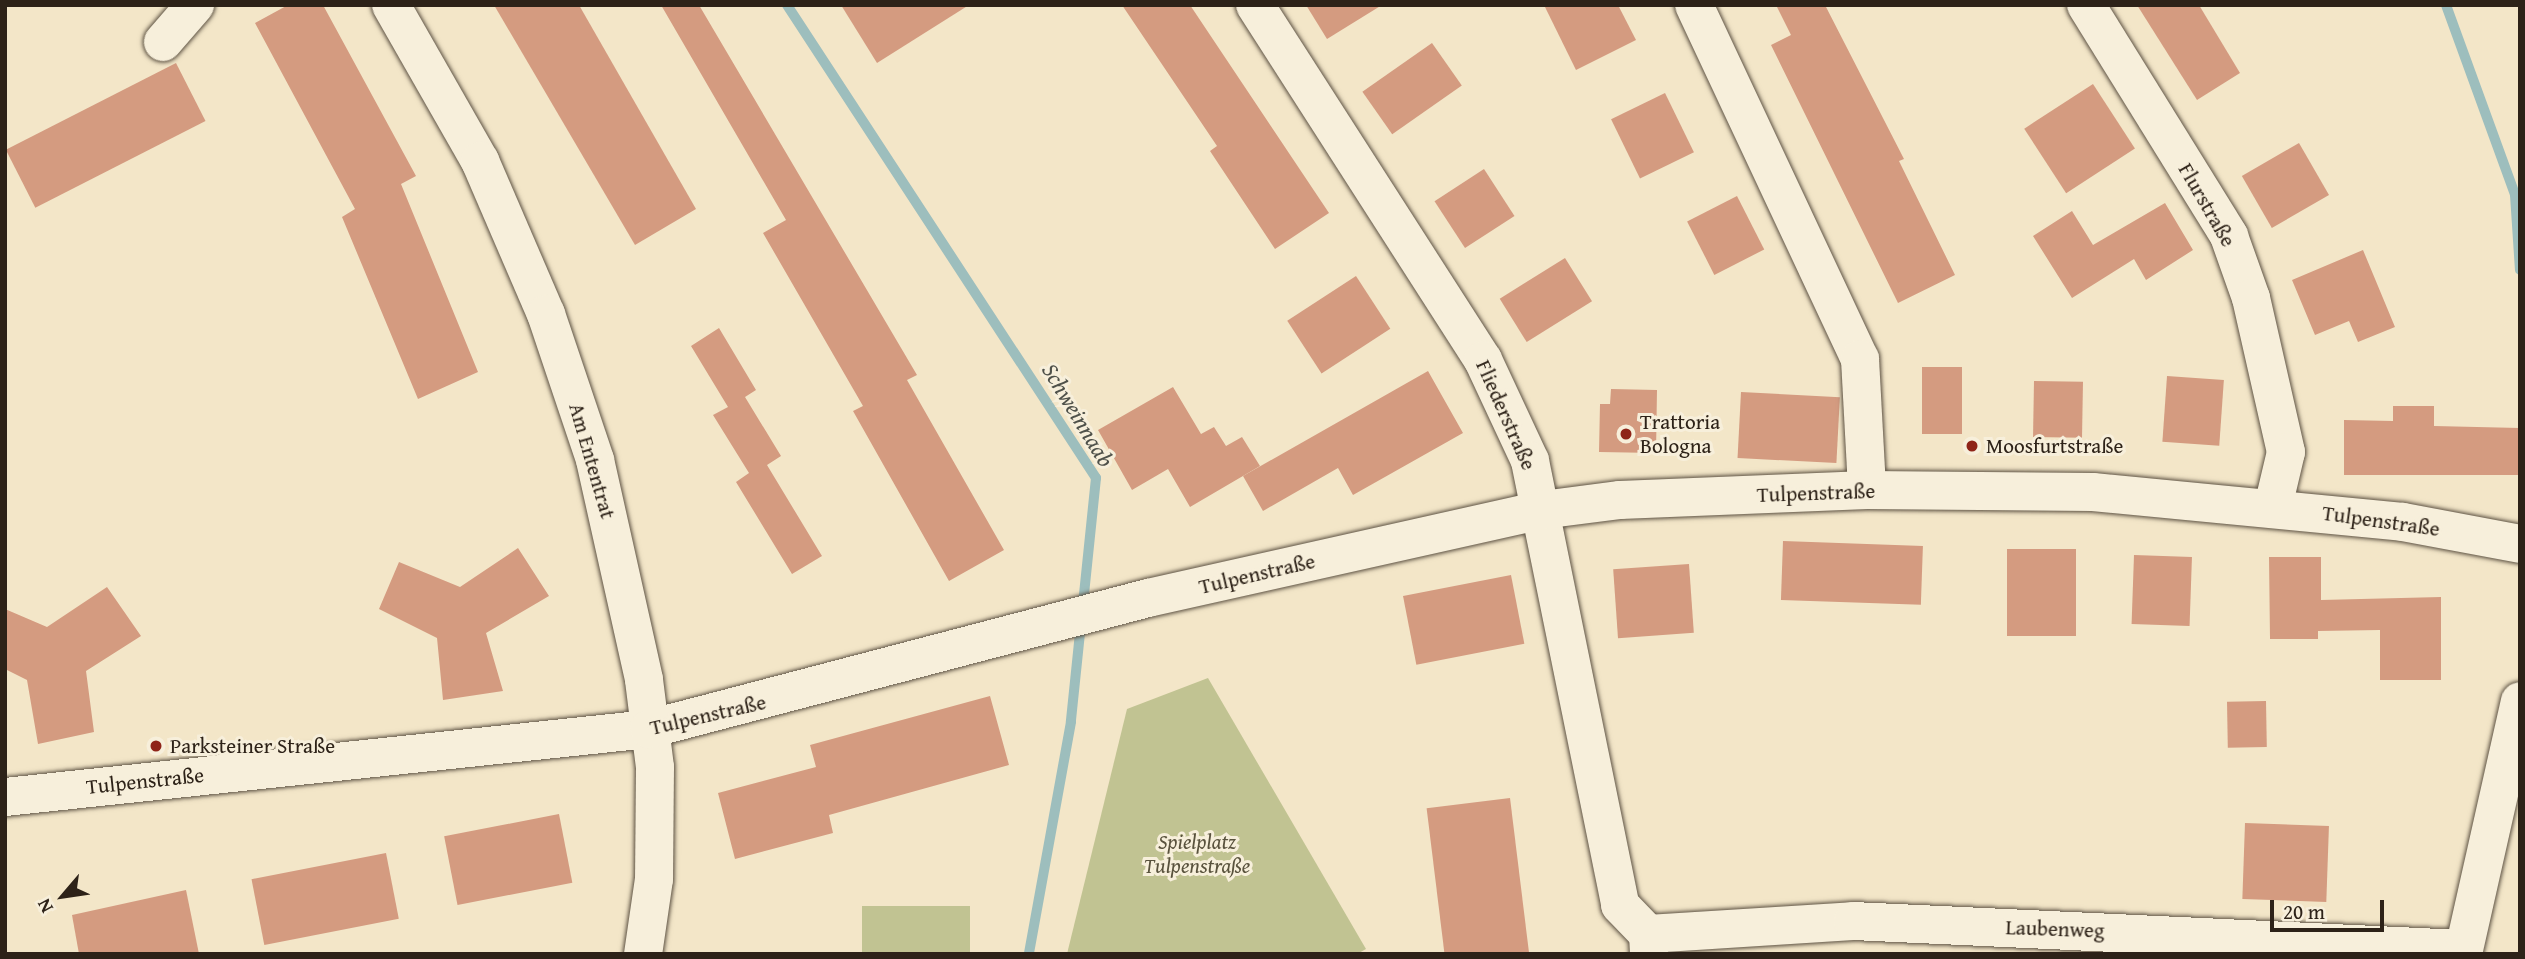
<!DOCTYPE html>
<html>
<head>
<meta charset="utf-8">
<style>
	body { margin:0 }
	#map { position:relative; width:2525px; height:959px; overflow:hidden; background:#f3e6c8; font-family:"Gentium Book Plus",serif }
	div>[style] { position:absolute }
	.green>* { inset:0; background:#c1c392; transform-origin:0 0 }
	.stream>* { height:10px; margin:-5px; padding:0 5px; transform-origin:5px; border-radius:5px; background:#9dbebd }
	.building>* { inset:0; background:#d49b80; transform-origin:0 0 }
	.roads { filter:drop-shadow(0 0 2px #5e5344) drop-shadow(0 0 2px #5e5344) }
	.minor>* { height:38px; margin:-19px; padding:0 19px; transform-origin:19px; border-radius:19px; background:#f7efdb }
	.dots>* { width:19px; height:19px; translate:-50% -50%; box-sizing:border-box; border:4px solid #f7efdb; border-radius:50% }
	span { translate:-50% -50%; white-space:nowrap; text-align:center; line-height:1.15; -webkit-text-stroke:6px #f7efdb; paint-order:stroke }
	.street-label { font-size:21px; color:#2d2218 }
	.poi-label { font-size:21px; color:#2d2218 }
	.left { translate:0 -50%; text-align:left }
	.park-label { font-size:21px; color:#59523d; font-style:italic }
	.water-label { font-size:23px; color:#4f514a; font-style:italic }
	.frame { position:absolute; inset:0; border:7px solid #2d2218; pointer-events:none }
	.north { position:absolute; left:28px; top:861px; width:70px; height:70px; -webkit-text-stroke:5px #f7efdb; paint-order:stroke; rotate:241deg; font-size:19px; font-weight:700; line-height:28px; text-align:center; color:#2d2218 }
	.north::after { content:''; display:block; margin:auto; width:24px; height:32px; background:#2d2218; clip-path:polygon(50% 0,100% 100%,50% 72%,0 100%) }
	.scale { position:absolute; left:2270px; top:900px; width:114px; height:32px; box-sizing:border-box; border:4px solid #2d2218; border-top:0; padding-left:9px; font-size:21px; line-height:24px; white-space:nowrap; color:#2d2218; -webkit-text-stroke:5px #f7efdb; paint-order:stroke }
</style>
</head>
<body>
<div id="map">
	<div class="green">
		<div style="clip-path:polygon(1208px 678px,1366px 949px,1357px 954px,1067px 954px,1127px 709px)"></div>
		<div style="left:862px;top:906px;width:108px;height:48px"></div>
	</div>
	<div class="stream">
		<div style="left:787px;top:5px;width:565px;rotate:56.84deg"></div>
		<div style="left:1096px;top:478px;width:245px;rotate:95.9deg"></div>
		<div style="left:1071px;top:722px;width:236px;rotate:100.3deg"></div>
		<div style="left:2446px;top:5px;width:202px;rotate:70deg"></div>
		<div style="left:2515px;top:195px;width:75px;rotate:86.2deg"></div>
	</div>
	<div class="building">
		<div style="clip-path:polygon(288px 5px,323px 5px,416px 176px,401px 184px,478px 372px,418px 399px,342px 217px,355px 209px,255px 23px)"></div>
		<div style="clip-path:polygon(494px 5px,579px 5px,696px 209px,635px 245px)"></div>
		<div style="clip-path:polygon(661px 5px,699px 5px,917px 375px,907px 380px,1004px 550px,949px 581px,853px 411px,863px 406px,763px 233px,786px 220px)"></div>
		<div style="clip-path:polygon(841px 5px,969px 5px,877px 63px)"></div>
		<div style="clip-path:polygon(1122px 5px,1190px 5px,1329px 213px,1275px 249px,1210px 151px,1217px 146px)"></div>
		<div style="clip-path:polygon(1306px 5px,1382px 5px,1327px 39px)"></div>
		<div style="clip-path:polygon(1544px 5px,1618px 5px,1636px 40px,1576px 70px)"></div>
		<div style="clip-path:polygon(1776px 5px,1825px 5px,1904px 159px,1899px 161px,1955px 275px,1898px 303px,1771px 45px,1791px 35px)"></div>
		<div style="clip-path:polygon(2137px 5px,2199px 5px,2240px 73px,2197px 100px)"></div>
		<div style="left:1432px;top:43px;width:52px;height:85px;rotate:55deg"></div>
		<div style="left:176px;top:63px;width:65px;height:191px;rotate:63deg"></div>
		<div style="left:2093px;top:84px;width:77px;height:82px;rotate:57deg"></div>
		<div style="left:1665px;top:93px;width:66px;height:60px;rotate:64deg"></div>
		<div style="left:2299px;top:143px;width:60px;height:66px;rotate:60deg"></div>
		<div style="left:1484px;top:169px;width:56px;height:59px;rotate:57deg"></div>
		<div style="left:1737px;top:196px;width:60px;height:56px;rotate:63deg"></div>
		<div style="clip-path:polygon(2165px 203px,2193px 250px,2146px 280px,2134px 259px,2072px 298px,2033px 236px,2072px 211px,2093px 245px)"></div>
		<div style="clip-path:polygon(2363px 250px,2395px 327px,2358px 342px,2349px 321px,2315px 335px,2292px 280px)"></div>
		<div style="left:1565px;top:258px;width:51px;height:77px;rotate:58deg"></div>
		<div style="left:1356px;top:276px;width:63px;height:82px;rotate:57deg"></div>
		<div style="clip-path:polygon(719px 328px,756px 390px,745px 397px,781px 456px,767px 465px,822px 556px,792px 574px,736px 482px,749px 473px,713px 415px,728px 407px,691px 346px)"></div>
		<div style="left:1922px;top:367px;width:40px;height:67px"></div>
		<div style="clip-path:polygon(1428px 371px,1463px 433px,1353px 495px,1338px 468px,1263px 511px,1243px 476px)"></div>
		<div style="left:2167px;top:376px;width:57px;height:66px;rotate:4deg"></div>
		<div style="left:2034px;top:381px;width:49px;height:56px;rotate:1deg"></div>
		<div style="clip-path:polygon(1173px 387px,1201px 434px,1214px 427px,1226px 446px,1242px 437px,1260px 466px,1190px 507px,1168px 469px,1132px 490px,1098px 430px)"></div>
		<div style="clip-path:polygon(1611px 389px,1657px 390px,1656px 453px,1599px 452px,1600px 404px,1610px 404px)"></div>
		<div style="left:1741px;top:392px;width:99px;height:66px;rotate:3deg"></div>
		<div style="clip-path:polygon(2393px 406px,2434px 406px,2434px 426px,2520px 428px,2520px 475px,2344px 475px,2344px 420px,2393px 421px)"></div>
		<div style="left:1783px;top:541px;width:140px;height:59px;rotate:2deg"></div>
		<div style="clip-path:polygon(518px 548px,549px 596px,486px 633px,503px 691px,443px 700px,437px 638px,379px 609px,399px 562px,460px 587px)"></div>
		<div style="left:2007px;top:549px;width:69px;height:87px"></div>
		<div style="left:2134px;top:555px;width:58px;height:69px;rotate:2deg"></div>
		<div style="clip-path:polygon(2269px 557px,2321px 557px,2321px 600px,2441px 597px,2441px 680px,2380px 680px,2380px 630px,2318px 631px,2318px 639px,2270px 639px)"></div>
		<div style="left:1689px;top:564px;width:69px;height:76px;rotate:86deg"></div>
		<div style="left:1511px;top:575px;width:70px;height:110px;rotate:79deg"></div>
		<div style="clip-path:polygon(107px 587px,141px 636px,86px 671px,94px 732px,38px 744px,27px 680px,5px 669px,5px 609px,47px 627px)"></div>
		<div style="clip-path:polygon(990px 696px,1009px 765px,829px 815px,833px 833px,735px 859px,718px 793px,816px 767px,810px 745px)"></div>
		<div style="left:2266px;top:701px;width:46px;height:39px;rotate:89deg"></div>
		<div style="left:1510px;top:798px;width:157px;height:84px;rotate:83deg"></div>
		<div style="left:559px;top:814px;width:70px;height:117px;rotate:79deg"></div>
		<div style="left:2245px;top:823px;width:84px;height:76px;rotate:2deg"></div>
		<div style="left:386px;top:853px;width:67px;height:137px;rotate:79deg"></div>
		<div style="clip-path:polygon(186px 890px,199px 954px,79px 954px,72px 915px)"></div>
	</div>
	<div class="roads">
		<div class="minor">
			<div style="left:391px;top:5px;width:180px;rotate:60.3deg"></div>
			<div style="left:480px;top:161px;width:167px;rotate:66.7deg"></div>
			<div style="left:546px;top:314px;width:154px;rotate:71.4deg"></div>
			<div style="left:595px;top:460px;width:225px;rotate:77.4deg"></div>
			<div style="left:644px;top:680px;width:88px;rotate:82.8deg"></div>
			<div style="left:655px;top:767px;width:112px;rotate:90.5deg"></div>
			<div style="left:654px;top:879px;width:76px;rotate:98.3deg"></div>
			<div style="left:1255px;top:5px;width:422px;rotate:57.3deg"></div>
			<div style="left:1483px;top:360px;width:111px;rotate:65deg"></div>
			<div style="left:1530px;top:461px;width:453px;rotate:78.5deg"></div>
			<div style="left:1620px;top:905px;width:40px;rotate:46deg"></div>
			<div style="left:1648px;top:934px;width:20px;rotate:87deg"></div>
			<div style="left:1694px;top:5px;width:391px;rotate:64.9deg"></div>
			<div style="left:1860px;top:359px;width:131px;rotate:86.9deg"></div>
			<div style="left:2086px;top:5px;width:272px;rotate:58.2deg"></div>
			<div style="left:2229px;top:236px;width:66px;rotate:70.5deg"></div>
			<div style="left:2251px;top:298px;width:158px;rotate:77.2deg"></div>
			<div style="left:2286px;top:452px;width:57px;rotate:103.3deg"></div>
			<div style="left:163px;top:42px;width:49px;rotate:-49.1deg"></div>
			<div style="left:5px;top:797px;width:648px;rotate:-6.03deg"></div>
			<div style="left:649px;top:729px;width:516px;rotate:-14.71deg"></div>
			<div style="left:1148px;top:598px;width:404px;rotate:-12.6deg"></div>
			<div style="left:1542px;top:510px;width:79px;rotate:-7.3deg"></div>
			<div style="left:1620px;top:500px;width:247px;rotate:-2.3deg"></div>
			<div style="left:1867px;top:490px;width:226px;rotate:0.5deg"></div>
			<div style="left:2093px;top:492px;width:311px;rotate:5.5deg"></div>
			<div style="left:2403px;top:522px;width:119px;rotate:10.6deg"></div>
			<div style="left:1648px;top:934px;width:205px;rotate:-3.6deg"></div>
			<div style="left:1853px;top:921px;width:611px;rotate:2.63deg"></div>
			<div style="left:2463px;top:954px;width:259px;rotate:-77.3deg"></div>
		</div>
	</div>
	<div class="dots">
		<div style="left:1626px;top:434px;background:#8f2418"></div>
		<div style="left:1972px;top:446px;background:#8f2418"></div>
		<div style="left:156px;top:746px;background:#8f2418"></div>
	</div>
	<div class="street-label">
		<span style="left:2207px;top:205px;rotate:60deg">Flurstraße</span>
		<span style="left:1506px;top:415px;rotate:66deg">Fliederstraße</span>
		<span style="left:592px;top:461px;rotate:74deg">Am Ententrat</span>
		<span style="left:1816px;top:493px;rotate:-2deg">Tulpenstraße</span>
		<span style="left:2381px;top:521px;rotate:8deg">Tulpenstraße</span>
		<span style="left:1257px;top:574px;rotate:-13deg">Tulpenstraße</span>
		<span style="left:708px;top:715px;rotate:-13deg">Tulpenstraße</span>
		<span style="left:145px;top:781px;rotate:-6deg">Tulpenstraße</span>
		<span style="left:2055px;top:929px;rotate:2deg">Laubenweg</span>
	</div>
	<div class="poi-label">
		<span class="left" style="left:1640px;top:434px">Trattoria<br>Bologna</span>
		<span class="left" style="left:1986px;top:446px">Moosfurtstraße</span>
		<span class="left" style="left:170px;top:746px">Parksteiner Straße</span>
	</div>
	<div class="park-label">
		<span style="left:1197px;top:854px">Spielplatz<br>Tulpenstraße</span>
	</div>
	<div class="water-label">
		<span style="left:1078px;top:415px;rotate:59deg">Schweinnaab</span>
	</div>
	<div class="frame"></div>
	<div class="north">N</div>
	<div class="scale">20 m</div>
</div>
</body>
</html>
